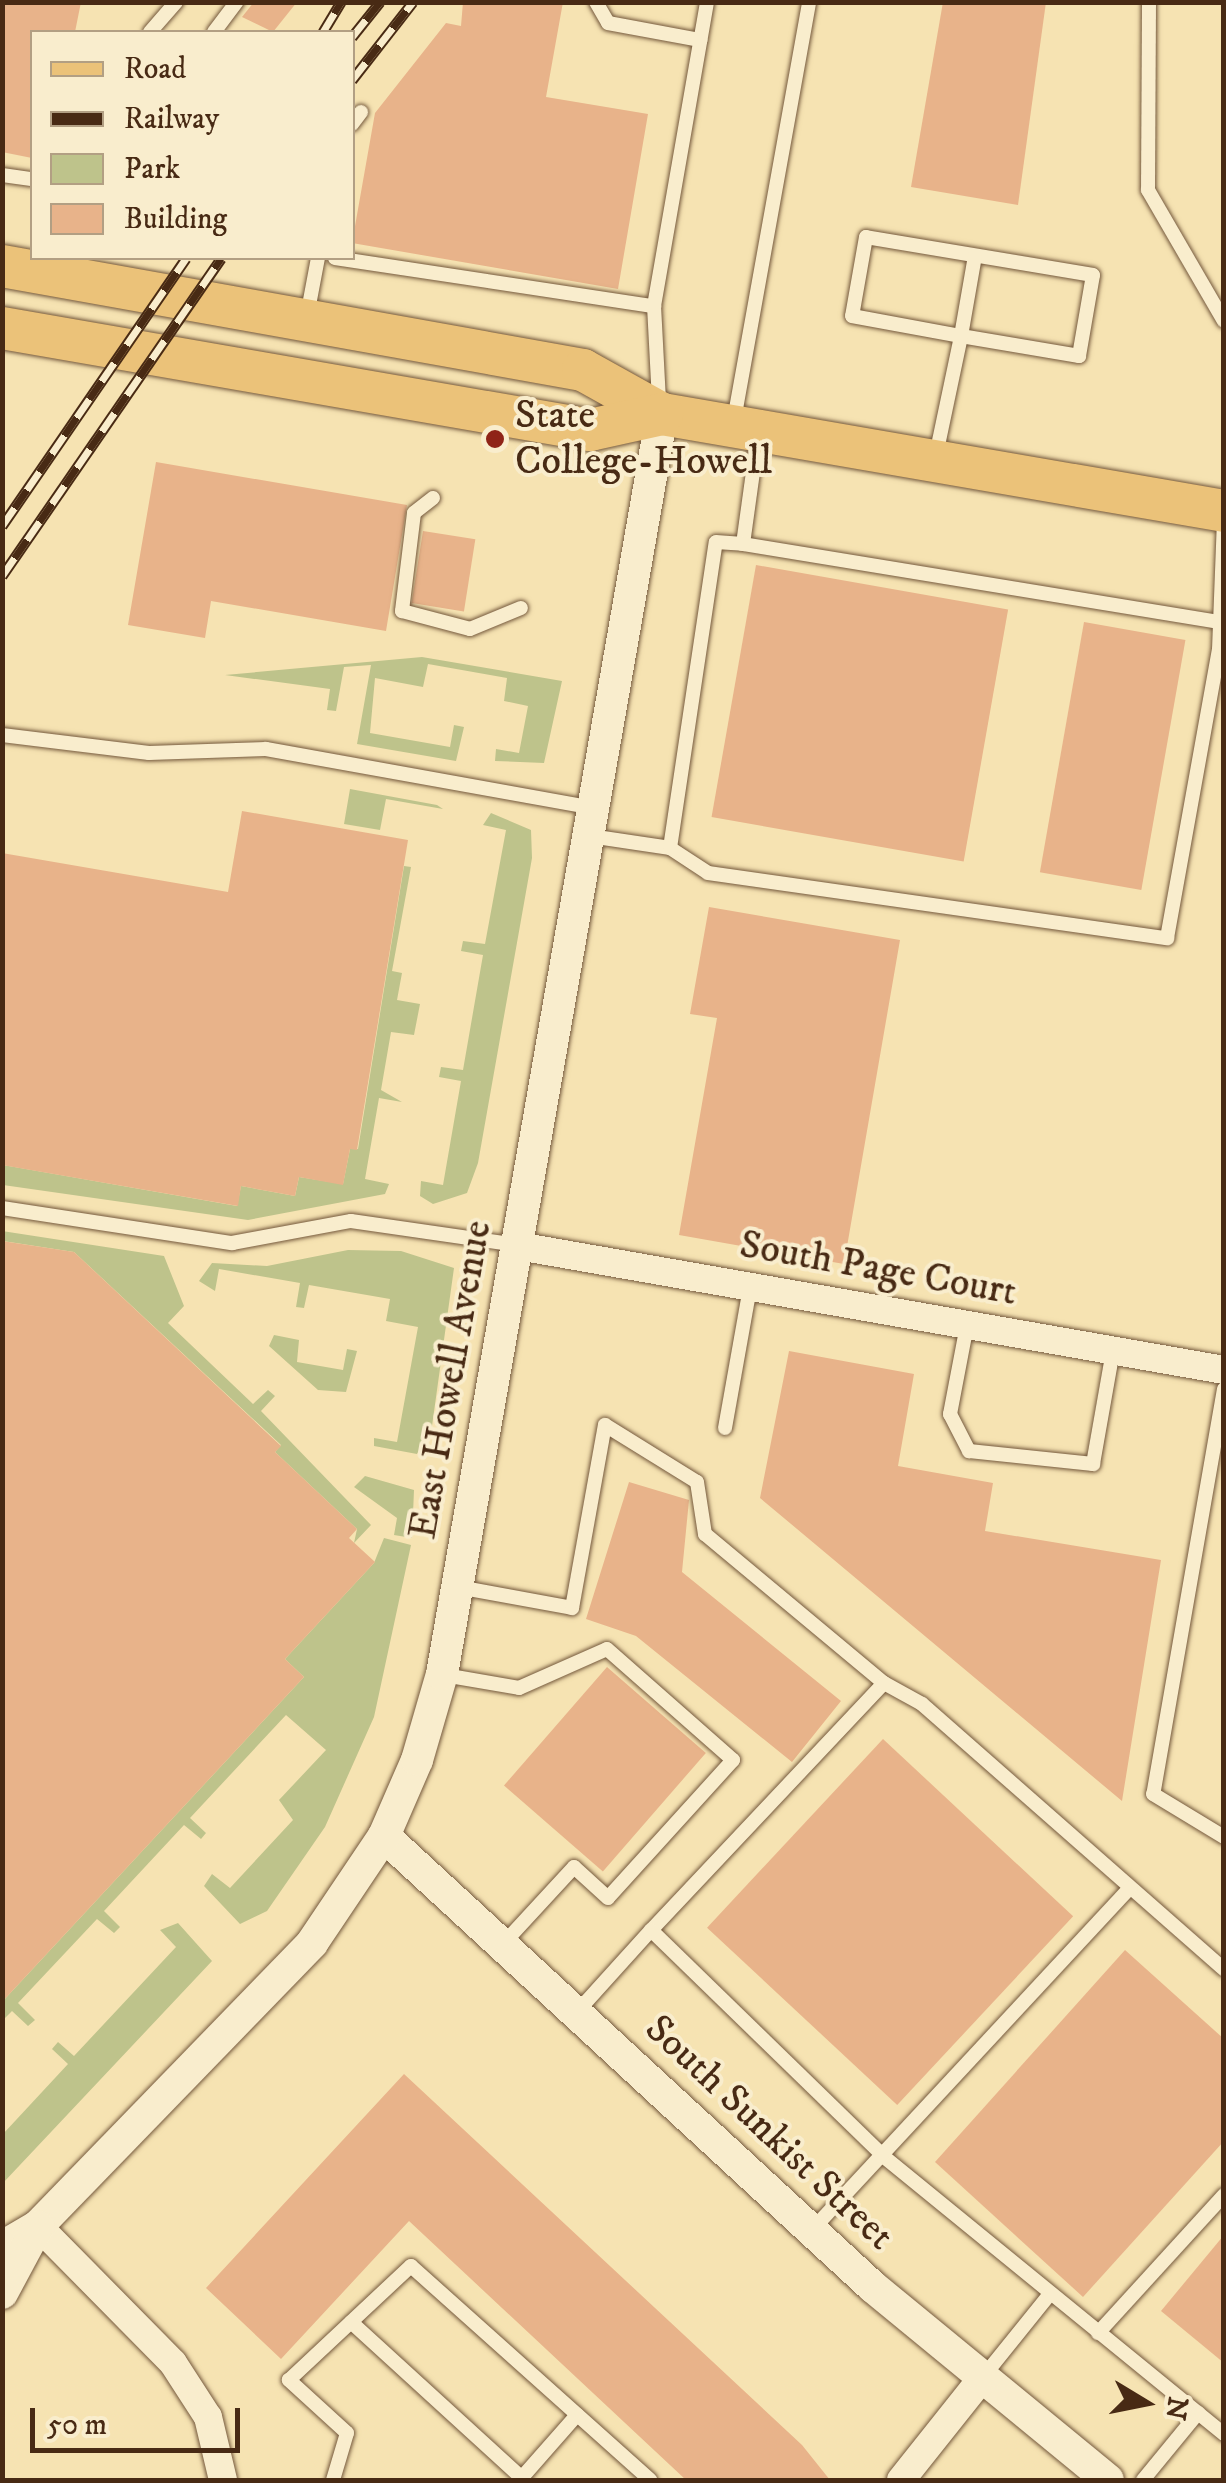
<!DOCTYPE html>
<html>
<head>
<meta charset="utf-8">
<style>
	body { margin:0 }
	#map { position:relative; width:1226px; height:2483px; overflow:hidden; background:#f6e3b2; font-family:"IM FELL DW Pica",serif }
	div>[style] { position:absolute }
	.green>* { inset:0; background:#bec38b }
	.building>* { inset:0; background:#e8b38a; transform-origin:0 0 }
	.roads { filter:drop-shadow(0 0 2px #74583c) drop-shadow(0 0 2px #74583c) }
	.service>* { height:14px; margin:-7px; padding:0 7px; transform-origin:7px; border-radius:7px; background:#f9edcd }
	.minor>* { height:28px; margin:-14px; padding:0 14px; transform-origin:14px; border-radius:14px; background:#f9edcd }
	.tertiary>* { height:32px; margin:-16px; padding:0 16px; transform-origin:16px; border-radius:16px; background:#f9edcd }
	.primary>* { height:42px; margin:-21px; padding:0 21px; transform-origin:21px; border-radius:21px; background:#ebc279 }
	.rail>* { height:11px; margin-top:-5.5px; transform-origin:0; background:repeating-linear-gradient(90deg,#f9edcd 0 22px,#482a14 0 44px); box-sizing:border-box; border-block:2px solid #482a14 }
	.dots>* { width:28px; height:28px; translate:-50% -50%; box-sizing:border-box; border:5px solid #f9edcd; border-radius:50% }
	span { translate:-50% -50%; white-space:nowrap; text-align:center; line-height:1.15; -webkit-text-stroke:8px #f9edcd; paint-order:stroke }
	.poi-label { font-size:40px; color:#482a14 }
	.left { translate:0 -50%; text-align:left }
	.street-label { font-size:40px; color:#482a14 }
	.frame { position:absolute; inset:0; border:5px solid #482a14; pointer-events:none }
	.legend { position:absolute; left:30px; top:30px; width:325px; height:230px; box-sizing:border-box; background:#f9edcd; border:2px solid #b29f83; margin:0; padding:12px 18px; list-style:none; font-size:30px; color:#482a14 }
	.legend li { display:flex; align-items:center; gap:20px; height:50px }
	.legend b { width:50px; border:2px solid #b29f83 }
	.north { position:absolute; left:1096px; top:2353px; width:100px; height:100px; -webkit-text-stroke:8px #f9edcd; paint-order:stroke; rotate:100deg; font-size:28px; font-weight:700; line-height:40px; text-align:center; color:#482a14 }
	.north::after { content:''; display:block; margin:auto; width:35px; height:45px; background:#482a14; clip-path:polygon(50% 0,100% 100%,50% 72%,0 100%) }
	.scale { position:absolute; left:30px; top:2408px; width:210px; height:45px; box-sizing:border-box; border:5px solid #482a14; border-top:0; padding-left:12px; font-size:30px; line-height:35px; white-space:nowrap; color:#482a14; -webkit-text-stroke:8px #f9edcd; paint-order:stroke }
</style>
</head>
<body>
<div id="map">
	<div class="green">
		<div style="clip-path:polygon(422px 657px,562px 681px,544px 763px,495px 761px,496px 749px,519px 753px,528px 706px,504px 701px,507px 678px,428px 664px,423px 687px,375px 678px,370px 733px,450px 747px,454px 725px,464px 727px,456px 761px,357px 744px,371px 665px,344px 667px,336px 711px,327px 710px,330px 689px,225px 675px)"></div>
		<div style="clip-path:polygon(350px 789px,437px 805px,443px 809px,386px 799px,380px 830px,344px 824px)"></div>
		<div style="clip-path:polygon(491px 813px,531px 830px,532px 858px,478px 1163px,467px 1193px,433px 1204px,420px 1196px,421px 1181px,443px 1185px,461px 1081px,439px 1077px,441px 1067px,463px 1070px,483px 955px,461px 951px,463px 941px,485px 944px,506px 830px,483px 825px)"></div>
		<div style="clip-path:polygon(404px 866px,411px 867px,392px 971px,402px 973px,397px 1000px,420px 1004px,414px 1035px,391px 1032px,381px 1090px,402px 1102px,379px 1098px,365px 1179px,389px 1184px,385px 1194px,248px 1220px,3px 1185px,3px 1165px,237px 1206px,241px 1186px,295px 1196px,299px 1177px,343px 1184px,350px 1149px,358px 1149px)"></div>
		<div style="clip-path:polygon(2px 1231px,164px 1256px,184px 1306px,168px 1323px,253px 1404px,268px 1390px,275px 1396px,261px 1411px,371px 1525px,354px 1543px,357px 1529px,275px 1452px,281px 1445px,74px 1252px,3px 1241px)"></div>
		<div style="clip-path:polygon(348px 1250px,401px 1251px,454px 1268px,432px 1426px,417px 1454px,374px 1446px,374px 1438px,397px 1442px,418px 1327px,386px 1321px,390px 1299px,309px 1285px,304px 1308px,296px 1307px,300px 1283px,219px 1269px,215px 1291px,199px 1281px,212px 1263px,267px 1266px)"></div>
		<div style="clip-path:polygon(274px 1335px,299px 1340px,297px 1362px,343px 1370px,347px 1349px,357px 1351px,346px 1392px,318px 1390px,269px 1346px)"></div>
		<div style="clip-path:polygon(365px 1476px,414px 1490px,412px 1538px,394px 1535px,397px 1518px,354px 1487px)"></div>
		<div style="clip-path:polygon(384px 1538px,411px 1545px,374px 1717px,325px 1827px,267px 1911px,240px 1924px,204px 1886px,212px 1874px,230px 1888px,293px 1820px,279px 1800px,326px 1750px,286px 1715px,190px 1818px,206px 1833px,201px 1839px,184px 1825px,104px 1911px,120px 1927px,114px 1933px,97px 1919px,18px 2003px,35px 2020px,28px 2026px,12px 2011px,3px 2020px,2px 2002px,304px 1677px,285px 1659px,374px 1563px)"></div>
		<div style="clip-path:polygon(178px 1923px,212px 1961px,3px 2183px,3px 2134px,68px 2064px,52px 2049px,58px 2042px,74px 2056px,176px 1947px,160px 1930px)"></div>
	</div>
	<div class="building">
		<div style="clip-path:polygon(2px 2px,81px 2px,75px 32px,32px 32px,32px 158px,2px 152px)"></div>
		<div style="clip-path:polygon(254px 2px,297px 2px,273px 32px,242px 17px)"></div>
		<div style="clip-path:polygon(463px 2px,563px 2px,546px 97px,648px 114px,618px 289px,352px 243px,375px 113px,446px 23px,461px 26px)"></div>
		<div style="clip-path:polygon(943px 2px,1046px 2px,1018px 205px,911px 187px)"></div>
		<div style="clip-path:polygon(156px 462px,407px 505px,386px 631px,211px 601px,205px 638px,128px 625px)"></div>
		<div style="left:423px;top:531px;width:53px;height:73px;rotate:9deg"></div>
		<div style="left:756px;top:565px;width:256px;height:256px;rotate:10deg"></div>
		<div style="left:1084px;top:622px;width:103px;height:254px;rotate:10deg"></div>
		<div style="clip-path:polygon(242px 811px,408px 840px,357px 1150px,350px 1149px,343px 1185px,299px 1177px,295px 1196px,241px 1186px,238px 1206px,2px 1165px,2px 853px,228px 892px)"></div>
		<div style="clip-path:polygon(709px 907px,900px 940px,844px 1264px,679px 1235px,717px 1018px,690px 1014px)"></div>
		<div style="clip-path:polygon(2px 1241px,74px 1252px,281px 1446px,275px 1452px,357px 1529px,349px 1538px,375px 1562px,285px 1659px,304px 1677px,2px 2002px)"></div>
		<div style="clip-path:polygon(789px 1351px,914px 1374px,898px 1466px,993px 1483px,985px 1531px,1161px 1560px,1122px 1801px,760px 1498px)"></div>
		<div style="clip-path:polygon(629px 1482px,689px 1500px,682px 1572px,841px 1701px,792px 1762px,636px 1636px,586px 1619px)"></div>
		<div style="left:607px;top:1667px;width:131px;height:157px;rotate:41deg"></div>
		<div style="left:883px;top:1739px;width:260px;height:258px;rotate:43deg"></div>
		<div style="clip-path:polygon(1125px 1950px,1224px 2039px,1224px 2141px,1083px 2297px,935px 2162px)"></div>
		<div style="clip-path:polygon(404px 2074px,802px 2445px,830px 2480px,686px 2480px,409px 2221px,281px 2359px,206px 2288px)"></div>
		<div style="clip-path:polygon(1224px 2235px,1224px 2363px,1161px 2311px)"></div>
	</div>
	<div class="roads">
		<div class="service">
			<div style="left:596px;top:2px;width:24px;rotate:60deg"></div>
			<div style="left:608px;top:23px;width:94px;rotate:10.5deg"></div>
			<div style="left:1149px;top:2px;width:188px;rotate:90.3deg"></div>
			<div style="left:1148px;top:190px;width:151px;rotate:59.9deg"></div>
			<div style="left:150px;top:32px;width:40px;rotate:-49deg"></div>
			<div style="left:214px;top:32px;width:38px;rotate:-53deg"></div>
			<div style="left:352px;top:124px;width:15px;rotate:-53deg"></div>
			<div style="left:2px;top:175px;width:30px;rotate:8deg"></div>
			<div style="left:335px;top:258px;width:323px;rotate:8.6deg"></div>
			<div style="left:307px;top:316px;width:59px;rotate:-79.3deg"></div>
			<div style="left:659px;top:401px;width:95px;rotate:-93deg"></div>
			<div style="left:654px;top:306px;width:309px;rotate:-80.1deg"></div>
			<div style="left:734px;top:420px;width:425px;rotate:-79.8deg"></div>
			<div style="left:758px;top:436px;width:109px;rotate:97.9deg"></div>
			<div style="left:743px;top:544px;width:487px;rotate:9.3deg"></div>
			<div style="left:936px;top:455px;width:122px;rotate:-78.1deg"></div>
			<div style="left:961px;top:336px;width:120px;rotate:9.6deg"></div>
			<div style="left:1079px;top:356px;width:82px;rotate:-80.2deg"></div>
			<div style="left:1093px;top:275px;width:230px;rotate:-170.5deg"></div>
			<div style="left:866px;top:237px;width:80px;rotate:100deg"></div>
			<div style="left:852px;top:316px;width:111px;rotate:10.4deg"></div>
			<div style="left:961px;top:336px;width:81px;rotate:-80.1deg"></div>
			<div style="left:433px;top:498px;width:24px;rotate:142deg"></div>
			<div style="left:414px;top:513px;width:99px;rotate:97deg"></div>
			<div style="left:402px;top:611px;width:70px;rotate:14.8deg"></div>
			<div style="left:470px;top:629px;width:55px;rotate:-22.4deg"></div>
			<div style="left:2px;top:735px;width:148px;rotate:7deg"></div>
			<div style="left:149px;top:753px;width:117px;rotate:-2deg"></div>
			<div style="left:266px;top:749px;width:334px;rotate:10.2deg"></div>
			<div style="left:590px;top:836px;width:81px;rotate:8.5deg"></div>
			<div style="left:670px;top:848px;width:309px;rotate:-81.5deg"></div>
			<div style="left:716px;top:542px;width:27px;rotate:4deg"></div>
			<div style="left:670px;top:848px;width:45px;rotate:33.3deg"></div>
			<div style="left:708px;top:873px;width:464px;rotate:8.1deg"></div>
			<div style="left:1167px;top:938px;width:293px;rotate:-79.8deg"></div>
			<div style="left:1219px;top:650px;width:128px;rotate:-87.8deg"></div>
			<div style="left:2px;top:1208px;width:233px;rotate:8.7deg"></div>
			<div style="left:232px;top:1243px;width:121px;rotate:-10.5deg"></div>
			<div style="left:351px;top:1221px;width:169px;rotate:8.2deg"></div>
			<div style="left:967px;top:1325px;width:91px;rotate:100.8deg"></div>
			<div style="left:950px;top:1414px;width:42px;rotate:62.8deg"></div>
			<div style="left:969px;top:1451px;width:125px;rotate:6deg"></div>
			<div style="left:1093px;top:1464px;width:115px;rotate:-80deg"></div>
			<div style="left:1224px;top:1389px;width:411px;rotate:99.9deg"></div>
			<div style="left:1153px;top:1794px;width:83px;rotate:31.2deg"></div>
			<div style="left:725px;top:1428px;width:143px;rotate:-79.9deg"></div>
			<div style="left:458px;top:1587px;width:116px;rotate:10.4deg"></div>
			<div style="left:572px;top:1608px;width:186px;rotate:-79.8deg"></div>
			<div style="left:605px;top:1425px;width:108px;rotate:31.8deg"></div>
			<div style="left:697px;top:1482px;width:53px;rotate:81.3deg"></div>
			<div style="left:705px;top:1534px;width:233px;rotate:39.8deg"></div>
			<div style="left:884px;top:1683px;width:340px;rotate:133.3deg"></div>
			<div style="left:444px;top:1675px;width:76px;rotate:9.8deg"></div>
			<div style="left:519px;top:1688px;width:96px;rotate:-23.9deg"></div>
			<div style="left:607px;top:1649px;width:168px;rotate:41.4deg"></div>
			<div style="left:733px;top:1760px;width:186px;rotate:132.2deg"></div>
			<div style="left:608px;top:1898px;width:46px;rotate:-137.6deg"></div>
			<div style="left:574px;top:1867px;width:105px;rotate:132.7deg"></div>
			<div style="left:884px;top:1683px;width:43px;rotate:28.9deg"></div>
			<div style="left:922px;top:1704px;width:402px;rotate:41.3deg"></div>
			<div style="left:577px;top:2012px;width:110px;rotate:-47.9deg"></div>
			<div style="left:651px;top:1930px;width:324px;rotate:44.2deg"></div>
			<div style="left:883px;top:2156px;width:440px;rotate:39.2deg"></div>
			<div style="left:812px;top:2230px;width:467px;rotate:-47.1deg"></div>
			<div style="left:351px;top:2322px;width:234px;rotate:42.4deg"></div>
			<div style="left:1098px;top:2333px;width:187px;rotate:-47.6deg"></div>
			<div style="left:983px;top:2377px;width:107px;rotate:-51.1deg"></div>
			<div style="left:525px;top:2474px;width:79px;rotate:-48.6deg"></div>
			<div style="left:333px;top:2480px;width:49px;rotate:-73.4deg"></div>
			<div style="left:347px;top:2433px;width:79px;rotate:-137.6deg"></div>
			<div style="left:289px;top:2380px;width:167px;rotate:-43.1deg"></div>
			<div style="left:411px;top:2266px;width:321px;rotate:41.8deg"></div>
			<div style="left:1143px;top:2480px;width:87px;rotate:-50.6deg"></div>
		</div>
		<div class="minor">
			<div style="left:518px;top:1246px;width:717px;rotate:9.96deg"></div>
			<div style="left:38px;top:2226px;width:192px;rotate:45.4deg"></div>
			<div style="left:173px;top:2363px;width:64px;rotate:57.1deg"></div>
			<div style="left:208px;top:2417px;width:65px;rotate:76.6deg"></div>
			<div style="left:901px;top:2480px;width:132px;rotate:-51.5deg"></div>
		</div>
		<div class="tertiary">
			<div style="left:384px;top:1836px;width:665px;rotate:42.69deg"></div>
			<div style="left:873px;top:2287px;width:304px;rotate:39.4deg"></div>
			<div style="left:2px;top:2247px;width:42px;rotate:-30.3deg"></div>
			<div style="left:38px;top:2226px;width:394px;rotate:-45.9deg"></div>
			<div style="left:312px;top:1943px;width:129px;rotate:-56.1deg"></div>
			<div style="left:384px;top:1836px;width:83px;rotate:-66.5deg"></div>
			<div style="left:417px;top:1760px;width:90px;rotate:-73.8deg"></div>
			<div style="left:442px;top:1674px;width:1279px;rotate:-80.1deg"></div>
			<div style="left:2px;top:2293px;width:76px;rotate:-61.8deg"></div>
		</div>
		<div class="primary">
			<div style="left:2px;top:266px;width:590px;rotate:10.15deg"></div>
			<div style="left:583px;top:370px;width:90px;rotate:29.1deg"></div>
			<div style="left:662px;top:414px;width:570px;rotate:9.79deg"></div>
			<div style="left:2px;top:328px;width:597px;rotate:9.84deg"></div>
			<div style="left:590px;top:430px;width:74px;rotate:-12.5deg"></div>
		</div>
	</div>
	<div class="rail">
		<div style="left:323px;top:32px;width:35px;rotate:-59deg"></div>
		<div style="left:352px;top:37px;width:45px;rotate:-51.3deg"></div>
		<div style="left:352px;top:80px;width:99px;rotate:-52deg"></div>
		<div style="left:2px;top:526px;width:325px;rotate:-55.5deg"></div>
		<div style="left:2px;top:576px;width:386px;rotate:-55.4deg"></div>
	</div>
	<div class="dots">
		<div style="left:495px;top:439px;background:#8f2418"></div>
	</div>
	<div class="poi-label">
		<span class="left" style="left:515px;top:439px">State<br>College-Howell</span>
	</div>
	<div class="street-label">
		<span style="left:878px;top:1269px;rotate:10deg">South Page Court</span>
		<span style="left:451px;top:1380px;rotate:-80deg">East Howell Avenue</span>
		<span style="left:769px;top:2133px;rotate:43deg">South Sunkist Street</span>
	</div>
	<div class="frame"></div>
	<ul class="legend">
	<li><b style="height:12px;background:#ebc279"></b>Road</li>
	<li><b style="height:12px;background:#482a14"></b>Railway</li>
	<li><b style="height:28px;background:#bec38b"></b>Park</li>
	<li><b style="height:28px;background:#e8b38a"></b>Building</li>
	</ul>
	<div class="north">N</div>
	<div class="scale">50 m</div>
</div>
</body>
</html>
